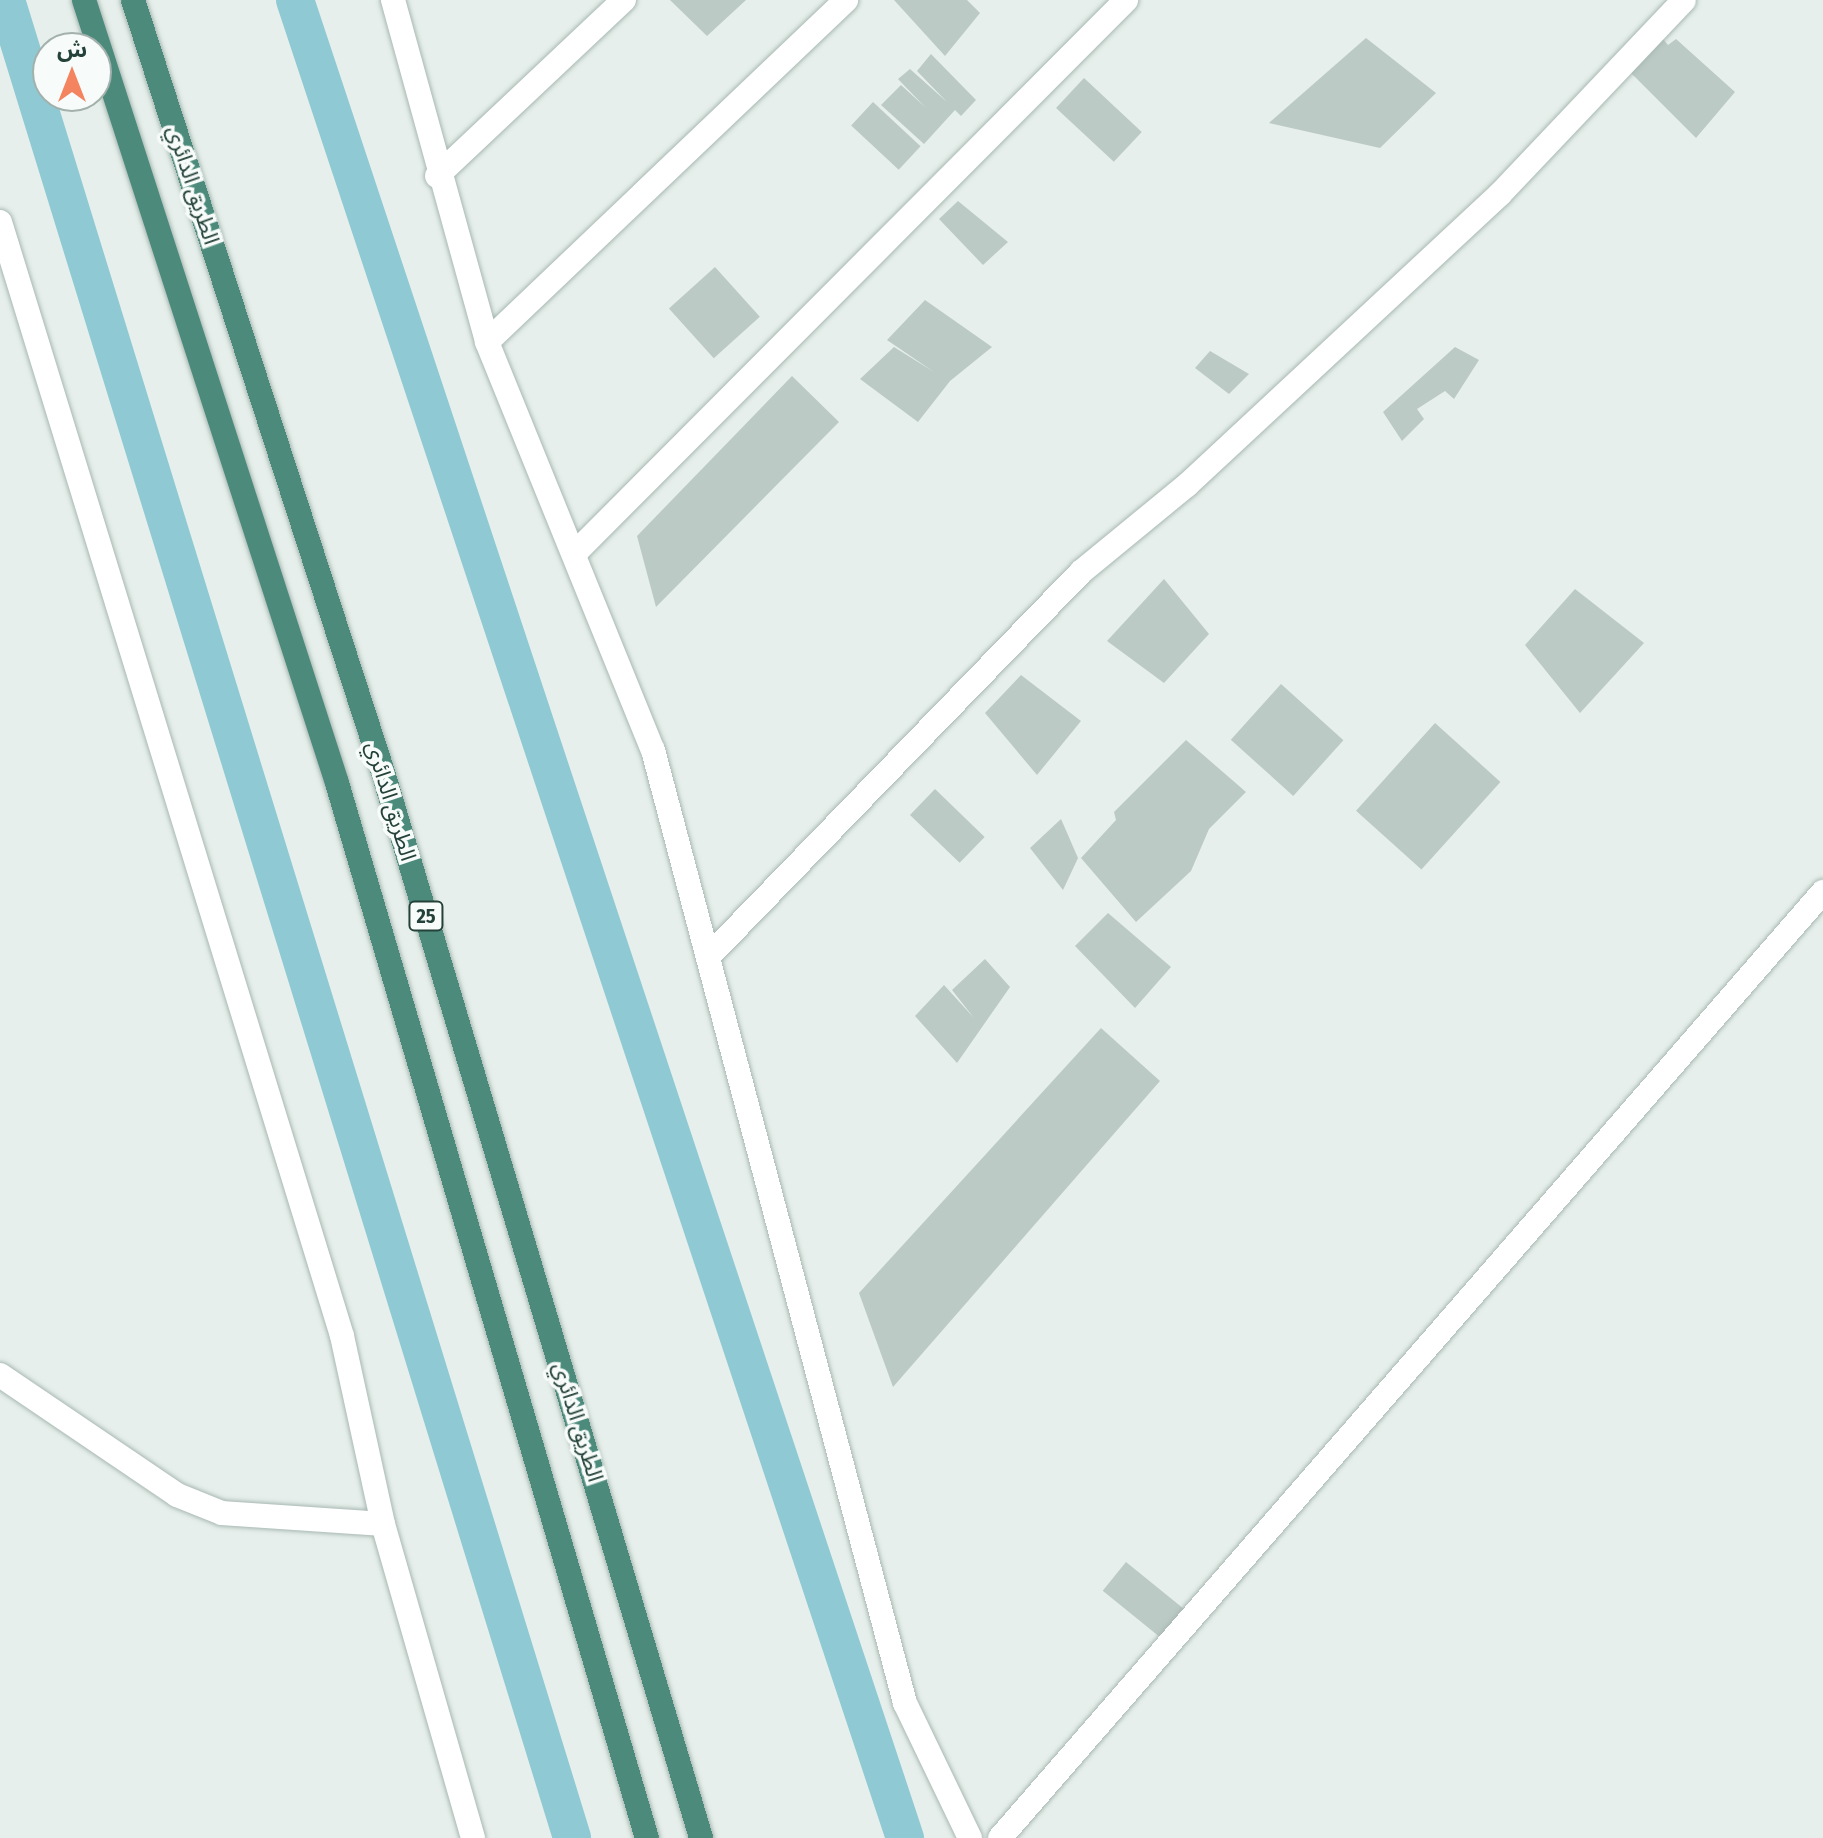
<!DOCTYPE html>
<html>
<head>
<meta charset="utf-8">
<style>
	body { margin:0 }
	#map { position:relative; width:1823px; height:1838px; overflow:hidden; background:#e6efeb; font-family:"Fira Sans Condensed","Noto Sans Arabic",sans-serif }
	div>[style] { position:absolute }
	.canal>* { height:38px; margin:-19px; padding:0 19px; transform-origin:19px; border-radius:19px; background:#8ec9d4 }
	.building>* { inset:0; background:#bbcac4; transform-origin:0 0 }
	.roads { filter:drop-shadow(0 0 2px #a8b8b2) drop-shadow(0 0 2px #a8b8b2) }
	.minor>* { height:24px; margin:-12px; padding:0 12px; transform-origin:12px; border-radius:12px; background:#fff }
	.tertiary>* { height:24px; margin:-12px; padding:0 12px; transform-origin:12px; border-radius:12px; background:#fff }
	.trunk>* { height:24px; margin:-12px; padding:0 12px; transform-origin:12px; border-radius:12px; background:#4c8a7c }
	span { translate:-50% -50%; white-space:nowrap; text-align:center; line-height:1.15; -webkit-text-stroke:7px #f7fbf9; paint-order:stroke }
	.shield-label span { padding:2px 6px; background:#f7fbf9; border:2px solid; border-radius:6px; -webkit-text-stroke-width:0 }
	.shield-label { font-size:20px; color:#24423a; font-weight:700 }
	.street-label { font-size:22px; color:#24423a }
	.north { position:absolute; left:32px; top:32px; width:80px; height:80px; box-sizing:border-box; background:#f7fbf9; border:2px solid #a3b1ad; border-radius:50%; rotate:0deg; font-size:22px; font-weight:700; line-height:32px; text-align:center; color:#24423a }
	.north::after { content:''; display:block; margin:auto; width:28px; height:36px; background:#f4845f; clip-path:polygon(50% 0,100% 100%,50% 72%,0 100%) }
</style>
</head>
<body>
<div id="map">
	<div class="canal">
		<div style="left:6px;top:0;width:1923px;rotate:72.88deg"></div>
		<div style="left:295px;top:0;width:1937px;rotate:71.64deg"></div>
	</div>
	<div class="building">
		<div style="clip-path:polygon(670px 0,746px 0,707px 36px)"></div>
		<div style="clip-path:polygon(894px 0,967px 0,980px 13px,945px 56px)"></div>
		<div style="clip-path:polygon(1366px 38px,1436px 93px,1380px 148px,1269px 123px)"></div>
		<div style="clip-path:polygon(1663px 39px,1668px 45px,1676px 39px,1735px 92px,1696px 138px,1630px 72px)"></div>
		<div style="clip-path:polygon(931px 54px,976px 100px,961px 116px,955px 110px,924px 144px,881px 105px,901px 85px,925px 107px,898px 79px,910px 69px,947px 102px,917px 71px)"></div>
		<div style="left:1084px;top:78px;width:79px;height:41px;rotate:43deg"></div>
		<div style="left:873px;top:102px;width:65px;height:32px;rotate:43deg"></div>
		<div style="clip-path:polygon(958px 201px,1008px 242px,983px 265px,939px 219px)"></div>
		<div style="left:715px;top:267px;width:67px;height:62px;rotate:48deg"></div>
		<div style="clip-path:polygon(925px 300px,992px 347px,950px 381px,918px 422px,860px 379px,894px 347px,934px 372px,887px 340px)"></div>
		<div style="clip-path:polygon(1455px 347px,1479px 360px,1454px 399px,1445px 391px,1417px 409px,1424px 419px,1402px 441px,1383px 412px)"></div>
		<div style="clip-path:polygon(1210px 351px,1249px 374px,1229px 394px,1195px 368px)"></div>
		<div style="clip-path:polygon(792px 376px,839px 422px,656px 607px,637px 536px)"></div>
		<div style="clip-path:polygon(1164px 579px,1209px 634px,1164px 683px,1107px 641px)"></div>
		<div style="clip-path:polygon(1575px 589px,1644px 643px,1580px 713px,1525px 645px)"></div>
		<div style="clip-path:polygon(1021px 675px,1081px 721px,1037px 775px,985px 713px)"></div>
		<div style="left:1281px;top:684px;width:84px;height:75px;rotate:42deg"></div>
		<div style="left:1435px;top:723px;width:88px;height:118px;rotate:42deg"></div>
		<div style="clip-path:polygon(1186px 740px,1246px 792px,1209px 829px,1191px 871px,1136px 922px,1081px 858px,1116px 820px,1114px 812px)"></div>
		<div style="left:935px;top:789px;width:69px;height:36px;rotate:44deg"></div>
		<div style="clip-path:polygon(1061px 819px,1078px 858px,1063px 890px,1030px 848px)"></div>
		<div style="clip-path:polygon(1108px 913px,1171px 967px,1135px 1008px,1075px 946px)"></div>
		<div style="clip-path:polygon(985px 959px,1010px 987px,957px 1063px,915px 1016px,944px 985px,974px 1018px,952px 990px)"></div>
		<div style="clip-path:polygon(1101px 1028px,1160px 1081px,893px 1387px,859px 1293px)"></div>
		<div style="left:1126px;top:1562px;width:79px;height:37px;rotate:39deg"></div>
	</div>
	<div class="roads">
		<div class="minor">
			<div style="left:437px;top:176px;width:257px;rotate:-43.3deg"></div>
			<div style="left:0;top:222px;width:1165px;rotate:72.93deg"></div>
			<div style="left:342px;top:1336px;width:192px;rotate:77.7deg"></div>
			<div style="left:383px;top:1524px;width:327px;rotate:74deg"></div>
			<div style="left:487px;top:342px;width:496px;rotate:-43.6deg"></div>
			<div style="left:577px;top:551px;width:778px;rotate:-45.1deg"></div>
			<div style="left:710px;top:955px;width:533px;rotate:-45.91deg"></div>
			<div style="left:1081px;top:572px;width:137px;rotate:-39.4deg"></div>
			<div style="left:1187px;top:485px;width:427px;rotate:-42.9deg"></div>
			<div style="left:1500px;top:194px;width:267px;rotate:-46.5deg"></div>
			<div style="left:0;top:1375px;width:214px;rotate:34.1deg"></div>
			<div style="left:177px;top:1495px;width:48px;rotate:21.8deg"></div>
			<div style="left:222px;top:1513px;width:161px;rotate:3.9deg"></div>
		</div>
		<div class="tertiary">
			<div style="left:393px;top:0;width:355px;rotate:74.6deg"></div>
			<div style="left:487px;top:342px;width:440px;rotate:67.9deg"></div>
			<div style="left:653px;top:750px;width:986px;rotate:75.19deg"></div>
			<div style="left:905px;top:1703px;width:150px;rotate:64.3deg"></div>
			<div style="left:1000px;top:1838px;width:1254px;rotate:-48.98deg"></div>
		</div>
		<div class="trunk">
			<div style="left:84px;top:0;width:823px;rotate:72.09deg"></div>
			<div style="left:337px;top:783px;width:1100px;rotate:73.63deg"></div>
			<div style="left:133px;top:0;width:808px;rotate:72.06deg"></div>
			<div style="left:382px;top:769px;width:1116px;rotate:73.38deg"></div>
		</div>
	</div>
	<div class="shield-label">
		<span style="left:426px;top:916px">25</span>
	</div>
	<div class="street-label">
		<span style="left:193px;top:185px;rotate:72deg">الطريق الدائري</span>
		<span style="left:391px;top:801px;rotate:73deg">الطريق الدائري</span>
		<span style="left:578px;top:1422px;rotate:73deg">الطريق الدائري</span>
	</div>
	<div class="north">ش</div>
</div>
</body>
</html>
